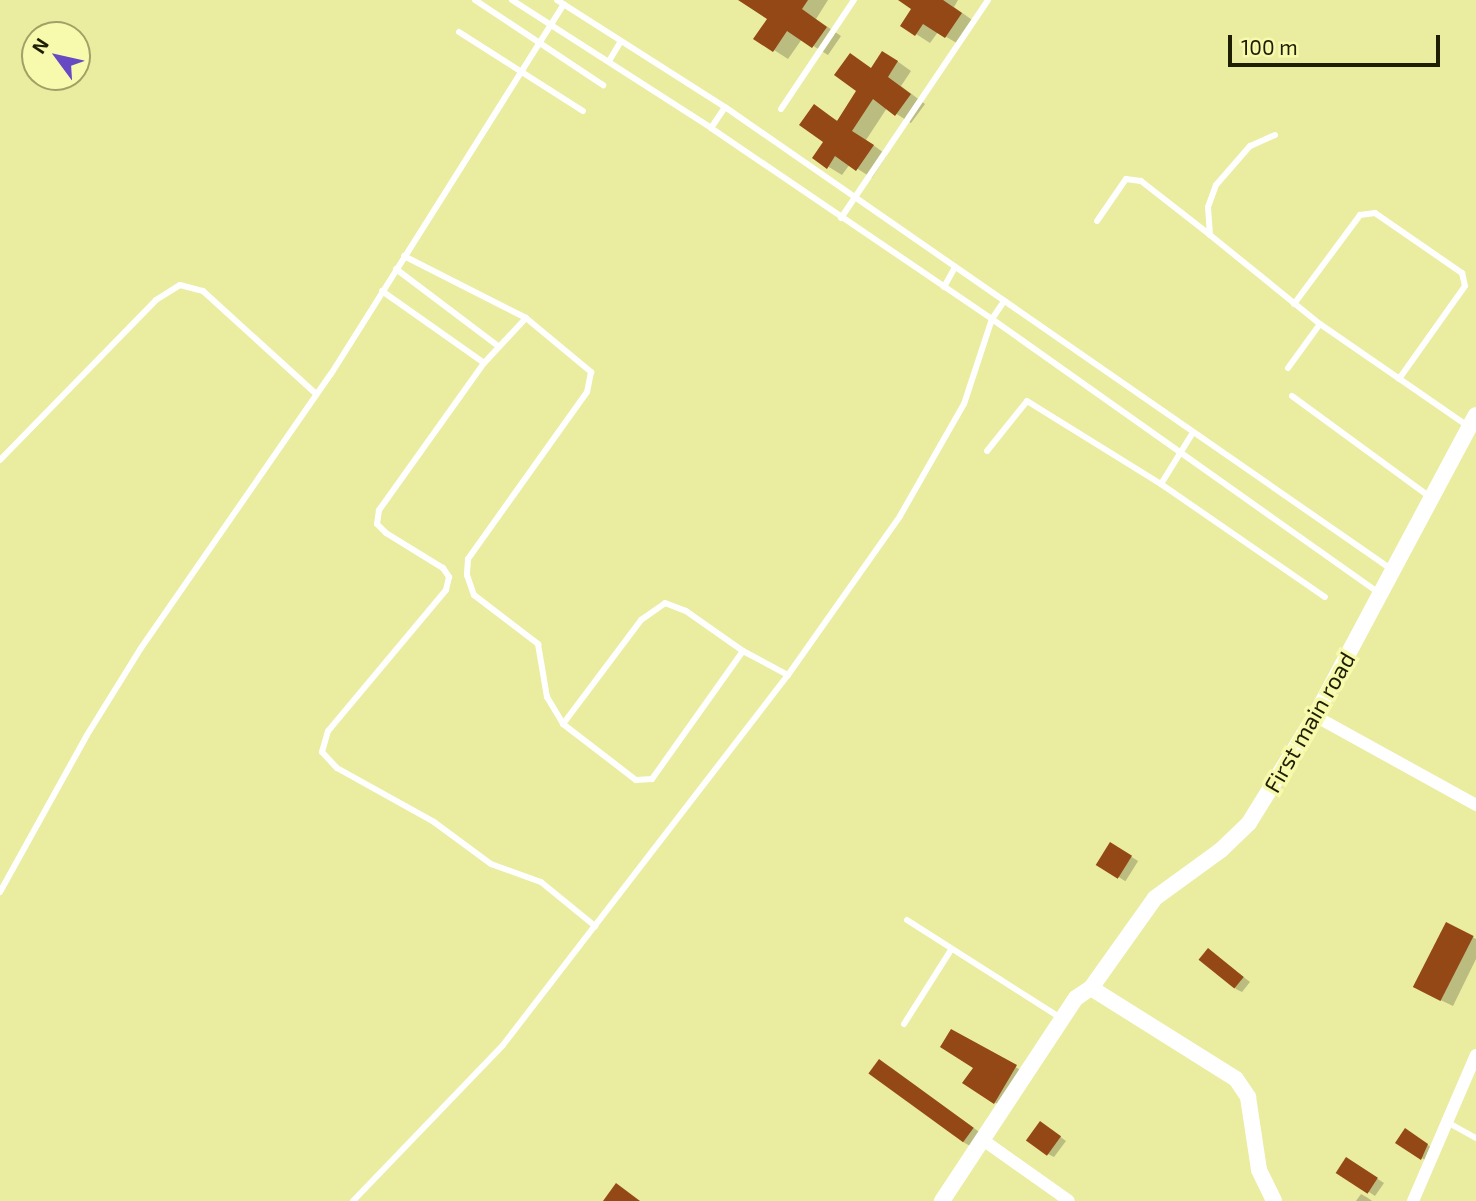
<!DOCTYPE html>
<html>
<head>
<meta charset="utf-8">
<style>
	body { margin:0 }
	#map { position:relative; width:1476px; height:1201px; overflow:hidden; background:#eaeca0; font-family:"Exo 2",sans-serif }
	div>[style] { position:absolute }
	.shadow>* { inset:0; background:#0003; transform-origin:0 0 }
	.building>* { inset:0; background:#934816; transform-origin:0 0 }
	.service>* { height:6px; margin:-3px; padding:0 3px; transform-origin:3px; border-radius:3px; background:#fff }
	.minor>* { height:12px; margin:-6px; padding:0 6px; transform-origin:6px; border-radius:6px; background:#fff }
	.tertiary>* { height:16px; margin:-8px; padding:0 8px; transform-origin:8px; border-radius:8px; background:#fff }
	span { translate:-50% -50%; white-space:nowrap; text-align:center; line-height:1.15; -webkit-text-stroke:7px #f7f9ad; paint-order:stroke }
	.street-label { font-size:23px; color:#1e1e01 }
	.north { position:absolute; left:21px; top:21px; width:70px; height:70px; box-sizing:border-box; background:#f7f9ad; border:2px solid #a0a168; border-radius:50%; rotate:303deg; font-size:19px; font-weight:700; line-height:28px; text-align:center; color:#1e1e01 }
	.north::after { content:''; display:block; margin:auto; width:24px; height:32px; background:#674ac3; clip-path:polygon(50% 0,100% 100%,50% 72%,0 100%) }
	.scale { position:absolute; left:1228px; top:35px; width:212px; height:32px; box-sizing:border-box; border:4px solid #1e1e01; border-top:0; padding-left:9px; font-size:21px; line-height:24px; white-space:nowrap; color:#1e1e01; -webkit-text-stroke:5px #f7f9ad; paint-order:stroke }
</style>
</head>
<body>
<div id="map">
	<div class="shadow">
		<div style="clip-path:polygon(749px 0,828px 0,816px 19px,841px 36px,828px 55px,802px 39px,788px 59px,774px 50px,770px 19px)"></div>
		<div style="clip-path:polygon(901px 0,958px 0,954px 7px,975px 22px,960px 45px,938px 32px,930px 43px,902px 25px,913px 9px)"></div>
		<div style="clip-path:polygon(897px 61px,911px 71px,901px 86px,925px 104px,911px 123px,887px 108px,866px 140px,887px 155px,872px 178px,850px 164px,842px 175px,814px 158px,825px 141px,814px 107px,838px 121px,872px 69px)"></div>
		<div style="left:1111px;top:844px;width:32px;height:24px;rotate:32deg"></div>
		<div style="clip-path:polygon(1447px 924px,1476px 939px,1476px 959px,1453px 1006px,1426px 993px)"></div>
		<div style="clip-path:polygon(1209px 950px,1250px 982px,1242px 992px,1236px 989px)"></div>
		<div style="clip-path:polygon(951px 1031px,1026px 1073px,1005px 1108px,994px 1102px)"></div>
		<div style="clip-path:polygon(889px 1066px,982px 1134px,972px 1147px,963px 1142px)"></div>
		<div style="clip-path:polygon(1047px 1127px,1066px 1141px,1054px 1157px,1048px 1154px)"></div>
		<div style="clip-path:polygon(1412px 1135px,1434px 1149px,1428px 1162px,1398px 1142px)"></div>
		<div style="clip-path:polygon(1353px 1163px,1384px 1183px,1375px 1196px,1369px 1192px)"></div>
		<div style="clip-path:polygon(1361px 1194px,1368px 1198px,1372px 1201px,1356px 1201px)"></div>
	</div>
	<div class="building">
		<div style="clip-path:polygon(738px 0,808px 0,802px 9px,827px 27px,812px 48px,787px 31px,773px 52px,753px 39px,767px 19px)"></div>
		<div style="clip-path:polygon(898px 0,943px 0,962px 13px,945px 38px,923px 24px,915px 36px,900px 26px,911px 9px)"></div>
		<div style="clip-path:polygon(882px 51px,898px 61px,888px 77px,911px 94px,895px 116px,873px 99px,852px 131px,874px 145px,856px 171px,835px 156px,827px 169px,812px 158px,823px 142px,799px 125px,814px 104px,837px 121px,856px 91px,834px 75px,850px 53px,871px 68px)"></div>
		<div style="left:1110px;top:842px;width:26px;height:27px;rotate:32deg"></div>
		<div style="left:1446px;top:922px;width:31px;height:73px;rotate:27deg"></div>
		<div style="left:1208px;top:948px;width:46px;height:15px;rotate:39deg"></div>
		<div style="clip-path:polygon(951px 1029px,1017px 1065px,994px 1104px,962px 1083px,973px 1068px,940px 1047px)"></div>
		<div style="left:879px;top:1059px;width:117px;height:18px;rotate:36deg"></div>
		<div style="left:1040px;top:1121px;width:26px;height:24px;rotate:36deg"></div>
		<div style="clip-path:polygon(1405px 1128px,1428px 1144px,1421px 1160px,1395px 1143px)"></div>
		<div style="left:1346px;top:1157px;width:38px;height:19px;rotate:33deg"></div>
		<div style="clip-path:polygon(616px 1183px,640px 1201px,603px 1201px)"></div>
	</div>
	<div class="service">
		<div style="left:475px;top:0;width:154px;rotate:33.6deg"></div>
		<div style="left:512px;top:0;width:237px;rotate:32.7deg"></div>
		<div style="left:711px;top:128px;width:340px;rotate:34.2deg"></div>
		<div style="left:992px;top:319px;width:474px;rotate:35.3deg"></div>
		<div style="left:557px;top:0;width:199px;rotate:32.5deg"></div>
		<div style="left:725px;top:107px;width:811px;rotate:34.75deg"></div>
		<div style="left:459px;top:32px;width:147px;rotate:32.5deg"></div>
		<div style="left:609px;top:61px;width:23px;rotate:-59deg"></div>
		<div style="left:781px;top:109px;width:131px;rotate:-56.2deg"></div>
		<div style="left:711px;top:128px;width:25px;rotate:-56deg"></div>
		<div style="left:1275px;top:135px;width:27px;rotate:156deg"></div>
		<div style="left:1250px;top:146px;width:52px;rotate:131.1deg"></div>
		<div style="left:1216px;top:185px;width:23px;rotate:110deg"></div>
		<div style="left:1208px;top:207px;width:28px;rotate:86deg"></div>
		<div style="left:1210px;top:235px;width:141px;rotate:39deg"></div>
		<div style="left:1320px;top:324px;width:180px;rotate:34.6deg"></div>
		<div style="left:841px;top:218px;width:263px;rotate:-56deg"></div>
		<div style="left:1097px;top:221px;width:51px;rotate:-55.4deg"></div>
		<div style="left:1126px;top:179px;width:15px;rotate:8deg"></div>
		<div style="left:1141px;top:181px;width:88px;rotate:38deg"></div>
		<div style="left:404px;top:256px;width:137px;rotate:26.9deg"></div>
		<div style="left:526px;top:318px;width:85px;rotate:39.7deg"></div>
		<div style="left:591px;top:372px;width:20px;rotate:101deg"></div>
		<div style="left:587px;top:392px;width:205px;rotate:125.5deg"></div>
		<div style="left:468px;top:559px;width:16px;rotate:94deg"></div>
		<div style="left:467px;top:575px;width:21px;rotate:71deg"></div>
		<div style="left:474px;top:595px;width:81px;rotate:37.4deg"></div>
		<div style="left:538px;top:644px;width:54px;rotate:80.4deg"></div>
		<div style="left:547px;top:697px;width:31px;rotate:59deg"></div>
		<div style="left:563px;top:724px;width:92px;rotate:37.5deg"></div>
		<div style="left:636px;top:780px;width:16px;rotate:-4deg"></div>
		<div style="left:652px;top:779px;width:157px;rotate:-54.6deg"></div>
		<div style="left:396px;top:269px;width:128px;rotate:37deg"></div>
		<div style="left:944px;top:287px;width:23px;rotate:-61deg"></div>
		<div style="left:382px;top:291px;width:125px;rotate:35.2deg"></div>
		<div style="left:1294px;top:304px;width:111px;rotate:-53.4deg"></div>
		<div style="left:1360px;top:215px;width:15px;rotate:-8deg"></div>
		<div style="left:1375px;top:213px;width:106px;rotate:34.6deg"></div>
		<div style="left:1462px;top:273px;width:13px;rotate:77deg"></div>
		<div style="left:1465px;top:286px;width:114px;rotate:125.4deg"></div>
		<div style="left:526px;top:318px;width:62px;rotate:133deg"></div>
		<div style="left:484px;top:363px;width:181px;rotate:125.5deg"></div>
		<div style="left:379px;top:510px;width:14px;rotate:98deg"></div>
		<div style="left:377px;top:524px;width:13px;rotate:45deg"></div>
		<div style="left:386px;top:533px;width:67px;rotate:31.6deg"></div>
		<div style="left:443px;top:568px;width:11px;rotate:56deg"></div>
		<div style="left:449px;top:577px;width:13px;rotate:103deg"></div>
		<div style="left:446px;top:590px;width:184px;rotate:129.9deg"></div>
		<div style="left:328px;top:731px;width:22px;rotate:106deg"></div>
		<div style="left:322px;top:752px;width:22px;rotate:47deg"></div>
		<div style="left:337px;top:768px;width:111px;rotate:29.1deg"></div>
		<div style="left:434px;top:822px;width:71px;rotate:36.4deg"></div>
		<div style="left:491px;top:864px;width:53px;rotate:19.8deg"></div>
		<div style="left:541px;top:882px;width:70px;rotate:39.2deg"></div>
		<div style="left:1288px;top:368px;width:54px;rotate:-54deg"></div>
		<div style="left:1292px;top:396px;width:171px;rotate:36.2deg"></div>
		<div style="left:987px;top:451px;width:64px;rotate:-51.3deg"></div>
		<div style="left:1027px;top:401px;width:158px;rotate:31.8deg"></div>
		<div style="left:1161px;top:484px;width:59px;rotate:-58.2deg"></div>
		<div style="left:0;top:460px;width:223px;rotate:-45.7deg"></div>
		<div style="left:156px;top:300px;width:28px;rotate:-32deg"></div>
		<div style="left:180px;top:285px;width:24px;rotate:15deg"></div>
		<div style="left:203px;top:291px;width:153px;rotate:42.3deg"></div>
		<div style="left:1161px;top:484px;width:199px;rotate:34.6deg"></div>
		<div style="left:563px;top:724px;width:130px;rotate:-53.1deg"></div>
		<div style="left:641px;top:620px;width:29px;rotate:-35deg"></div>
		<div style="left:665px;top:603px;width:22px;rotate:21deg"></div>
		<div style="left:686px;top:611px;width:70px;rotate:35.1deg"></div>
		<div style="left:743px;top:651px;width:51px;rotate:28.1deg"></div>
		<div style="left:0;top:892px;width:179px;rotate:-61deg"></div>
		<div style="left:87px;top:735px;width:102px;rotate:-58.2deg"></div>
		<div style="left:141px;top:648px;width:333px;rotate:-55.3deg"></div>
		<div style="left:331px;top:374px;width:437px;rotate:-57.8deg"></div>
		<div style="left:907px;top:920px;width:183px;rotate:32.5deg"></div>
		<div style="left:904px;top:1024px;width:88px;rotate:-57.6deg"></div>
		<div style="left:1447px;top:1122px;width:33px;rotate:29deg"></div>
		<div style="left:353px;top:1201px;width:216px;rotate:-46.1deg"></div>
		<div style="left:503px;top:1045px;width:467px;rotate:-52.4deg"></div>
		<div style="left:788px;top:675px;width:194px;rotate:-54.8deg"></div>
		<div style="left:900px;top:516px;width:129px;rotate:-60.3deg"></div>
		<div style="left:964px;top:404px;width:89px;rotate:-71.8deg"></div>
		<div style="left:992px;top:319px;width:22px;rotate:-56deg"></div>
	</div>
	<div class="minor">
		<div style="left:1315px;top:716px;width:184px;rotate:28.9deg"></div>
		<div style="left:983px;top:1140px;width:105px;rotate:35.3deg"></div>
		<div style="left:1413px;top:1201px;width:159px;rotate:-66.7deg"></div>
	</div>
	<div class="tertiary">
		<div style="left:1091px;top:988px;width:110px;rotate:-54.6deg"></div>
		<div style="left:1155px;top:898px;width:82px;rotate:-36deg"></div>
		<div style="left:1221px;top:850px;width:39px;rotate:-44deg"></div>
		<div style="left:1249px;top:823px;width:126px;rotate:-58.3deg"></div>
		<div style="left:1315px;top:716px;width:341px;rotate:-61.9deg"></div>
		<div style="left:942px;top:1201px;width:243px;rotate:-56.6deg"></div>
		<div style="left:1076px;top:998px;width:18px;rotate:-34deg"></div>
		<div style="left:1091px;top:988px;width:171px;rotate:32.1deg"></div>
		<div style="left:1236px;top:1079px;width:22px;rotate:56deg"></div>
		<div style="left:1248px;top:1097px;width:74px;rotate:81.4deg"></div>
		<div style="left:1259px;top:1170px;width:34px;rotate:64deg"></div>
	</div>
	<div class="street-label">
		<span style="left:1309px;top:722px;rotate:-60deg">First main road</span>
	</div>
	<div class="north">N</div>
	<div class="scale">100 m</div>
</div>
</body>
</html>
